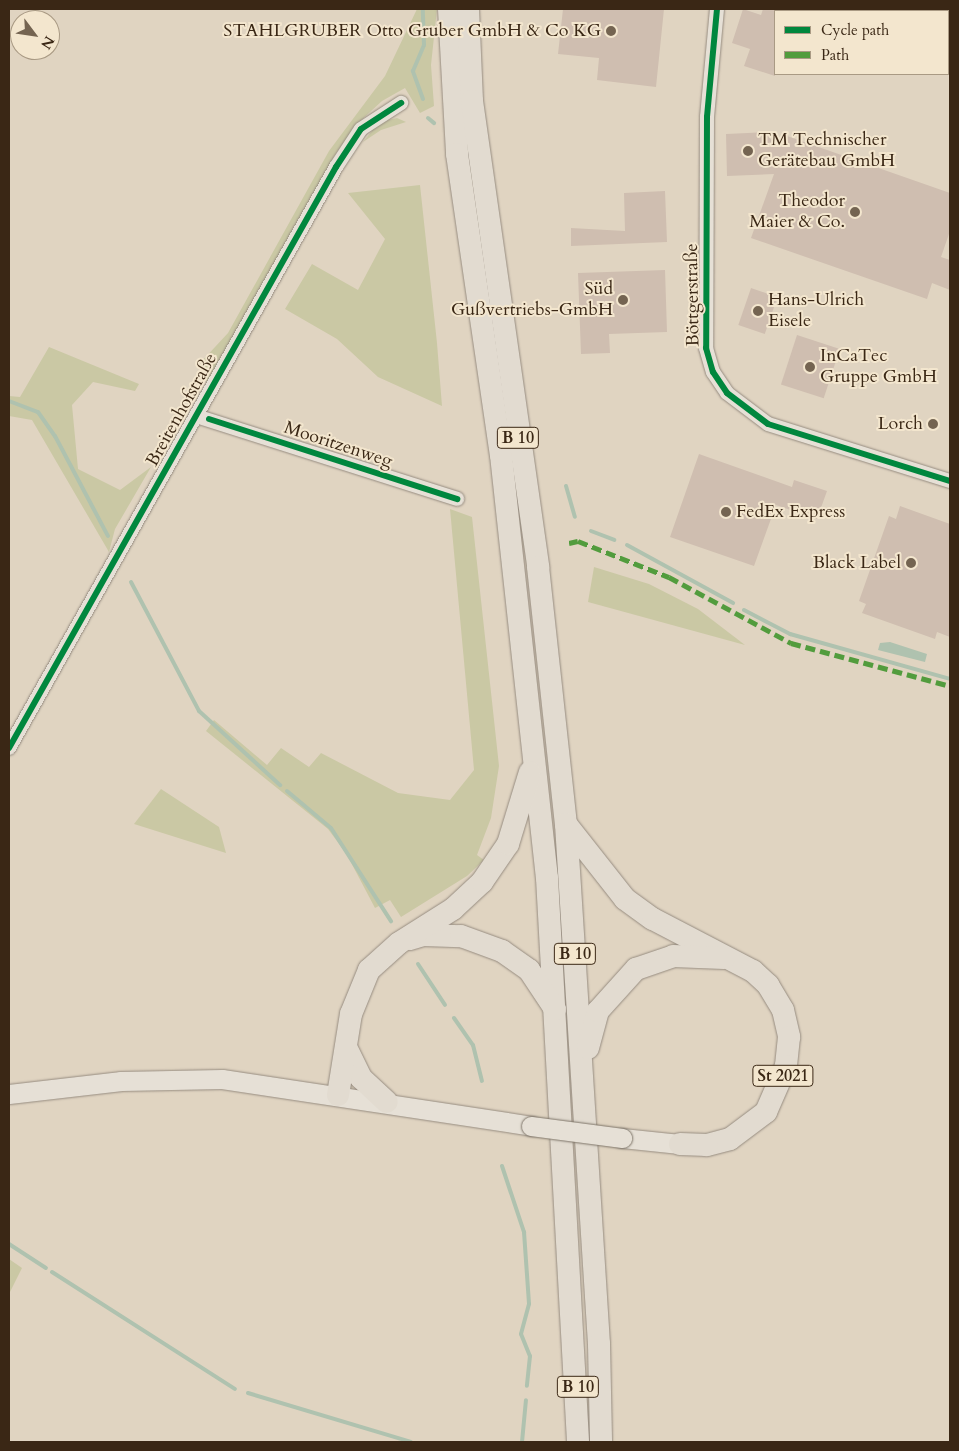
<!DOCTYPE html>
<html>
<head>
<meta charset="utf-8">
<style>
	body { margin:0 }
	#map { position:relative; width:959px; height:1451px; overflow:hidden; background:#e0d4c1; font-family:Cardo,serif }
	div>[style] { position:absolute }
	.green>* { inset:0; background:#cac8a4 }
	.water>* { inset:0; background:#afc2af }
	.stream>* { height:4px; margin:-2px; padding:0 2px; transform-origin:2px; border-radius:2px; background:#afc2af }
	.building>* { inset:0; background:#cfbeb0; transform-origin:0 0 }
	.roads { filter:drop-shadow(0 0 1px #968c80) drop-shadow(0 0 1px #968c80) }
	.minor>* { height:14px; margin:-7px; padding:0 7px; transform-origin:7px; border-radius:7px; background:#e6e0d6 }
	.secondary>* { height:19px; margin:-9.5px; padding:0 9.5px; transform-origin:9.5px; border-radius:9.5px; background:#e6e0d6 }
	.trunk>* { height:22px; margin:-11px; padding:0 11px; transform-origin:11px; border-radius:11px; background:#e2dbd0 }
	.bridges { filter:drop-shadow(0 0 1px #7e7569) drop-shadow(0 0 1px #7e7569) }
	.secondary-bridge>* { height:19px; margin:-9.5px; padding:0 9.5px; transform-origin:9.5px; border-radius:9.5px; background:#e6e0d6 }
	.quiet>* { height:5px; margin-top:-2.5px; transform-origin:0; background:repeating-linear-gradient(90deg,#529c3d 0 10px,transparent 0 15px) }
	.cycleway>* { height:6px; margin:-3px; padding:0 3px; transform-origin:3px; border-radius:3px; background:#00873e }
	.dots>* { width:14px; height:14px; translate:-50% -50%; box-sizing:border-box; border:2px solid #f3e6ce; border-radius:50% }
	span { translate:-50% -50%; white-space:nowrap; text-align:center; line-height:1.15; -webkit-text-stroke:4px #f3e6ce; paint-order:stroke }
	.shield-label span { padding:1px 4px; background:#f3e6ce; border:1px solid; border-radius:4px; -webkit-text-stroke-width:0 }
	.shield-label { font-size:16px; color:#3a2715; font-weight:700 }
	.poi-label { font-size:18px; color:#3a2715 }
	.right { translate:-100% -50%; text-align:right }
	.left { translate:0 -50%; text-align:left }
	.street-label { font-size:18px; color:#3a2715 }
	.frame { position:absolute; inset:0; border:10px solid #3a2715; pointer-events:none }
	.legend { position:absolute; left:774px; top:10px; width:175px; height:65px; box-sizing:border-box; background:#f3e6ce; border:1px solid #a99a84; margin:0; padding:6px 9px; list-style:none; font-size:15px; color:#3a2715 }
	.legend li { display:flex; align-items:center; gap:10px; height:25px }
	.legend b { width:25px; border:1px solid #a99a84 }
	.north { position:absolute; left:10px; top:10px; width:50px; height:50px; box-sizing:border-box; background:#f3e6ce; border:1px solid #a99a84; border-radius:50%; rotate:121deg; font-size:14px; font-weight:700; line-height:20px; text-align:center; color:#3a2715 }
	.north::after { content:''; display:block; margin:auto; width:18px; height:22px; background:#746451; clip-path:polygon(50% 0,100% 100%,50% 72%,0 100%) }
</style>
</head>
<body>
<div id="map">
	<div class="green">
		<div style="clip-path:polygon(417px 9px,437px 9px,431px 65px,434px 106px,420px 113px,405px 88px,382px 101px,357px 124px,335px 155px,207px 385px,202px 361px,228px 333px,329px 151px,385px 76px)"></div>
		<div style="clip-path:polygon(397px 118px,406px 122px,381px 130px,363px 142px,379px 122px)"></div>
		<div style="clip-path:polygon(420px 185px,437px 343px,442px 406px,378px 377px,337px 339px,285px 309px,312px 264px,358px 290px,385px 239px,348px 193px)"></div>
		<div style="clip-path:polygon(49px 347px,139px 384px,135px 391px,93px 382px,72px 405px,78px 469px,120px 490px,151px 467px,115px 529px,109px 552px,32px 420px,9px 416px,9px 396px,20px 397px)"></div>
		<div style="clip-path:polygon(450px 509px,472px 517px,499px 766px,491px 818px,477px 855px,484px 860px,467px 876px,401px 917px,390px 900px,375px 908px,346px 853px,328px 829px,206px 731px,214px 720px,267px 765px,281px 748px,309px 767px,321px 753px,398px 793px,450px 800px,474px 770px)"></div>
		<div style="clip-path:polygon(594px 567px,649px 584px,698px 609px,745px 645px,588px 602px)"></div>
		<div style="clip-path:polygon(161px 789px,219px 827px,226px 853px,134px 824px)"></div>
		<div style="clip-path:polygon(9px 1259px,22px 1268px,9px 1294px)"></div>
	</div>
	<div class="water">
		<div style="clip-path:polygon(890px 642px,927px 654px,925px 662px,878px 650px,880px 643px)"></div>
	</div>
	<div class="stream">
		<div style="left:423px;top:99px;width:30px;rotate:-110deg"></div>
		<div style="left:413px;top:71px;width:28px;rotate:-67deg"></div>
		<div style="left:424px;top:45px;width:36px;rotate:-92deg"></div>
		<div style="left:428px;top:118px;width:8px;rotate:40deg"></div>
		<div style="left:9px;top:401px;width:31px;rotate:21deg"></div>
		<div style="left:38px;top:412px;width:29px;rotate:55deg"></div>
		<div style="left:55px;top:436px;width:113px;rotate:62.1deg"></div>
		<div style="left:566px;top:486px;width:32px;rotate:74deg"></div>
		<div style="left:591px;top:531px;width:25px;rotate:21deg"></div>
		<div style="left:627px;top:545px;width:121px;rotate:28.7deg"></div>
		<div style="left:131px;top:582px;width:146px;rotate:62.2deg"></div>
		<div style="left:199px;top:711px;width:110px;rotate:42.4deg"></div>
		<div style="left:744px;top:610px;width:52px;rotate:27.6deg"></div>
		<div style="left:790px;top:634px;width:166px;rotate:15.7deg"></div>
		<div style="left:287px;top:791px;width:57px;rotate:40.1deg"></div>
		<div style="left:331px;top:828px;width:111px;rotate:57.2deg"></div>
		<div style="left:418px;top:964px;width:49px;rotate:56.6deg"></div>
		<div style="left:454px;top:1018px;width:33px;rotate:55deg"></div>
		<div style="left:473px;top:1045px;width:37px;rotate:76deg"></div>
		<div style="left:502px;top:1166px;width:70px;rotate:71.6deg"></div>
		<div style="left:524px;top:1232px;width:72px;rotate:86deg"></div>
		<div style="left:529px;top:1304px;width:31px;rotate:105deg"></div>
		<div style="left:521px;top:1334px;width:24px;rotate:68deg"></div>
		<div style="left:530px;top:1356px;width:30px;rotate:96deg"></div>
		<div style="left:9px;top:1244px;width:44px;rotate:33deg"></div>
		<div style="left:52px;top:1272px;width:217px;rotate:32.6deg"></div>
		<div style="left:248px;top:1393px;width:170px;rotate:16.7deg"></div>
		<div style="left:522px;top:1442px;width:42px;rotate:-84.6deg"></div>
	</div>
	<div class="building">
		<div style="clip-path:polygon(563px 9px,664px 9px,656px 87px,597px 80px,599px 58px,558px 54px)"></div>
		<div style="clip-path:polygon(743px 9px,761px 15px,763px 9px,775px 9px,775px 76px,744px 66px,750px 49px,732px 43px)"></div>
		<div style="clip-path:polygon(769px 132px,770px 139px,784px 145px,787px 136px,950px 193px,950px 231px,941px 257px,950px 260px,950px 290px,932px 283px,927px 299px,751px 238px,774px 174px,727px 176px,726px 134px)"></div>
		<div style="clip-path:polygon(665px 191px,667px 242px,571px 246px,571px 228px,625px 231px,624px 193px)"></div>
		<div style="clip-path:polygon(665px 270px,667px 332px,609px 334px,610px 353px,581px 354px,578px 273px)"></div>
		<div style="left:751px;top:288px;width:28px;height:39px;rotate:19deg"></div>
		<div style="left:797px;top:335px;width:45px;height:52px;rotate:18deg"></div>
		<div style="clip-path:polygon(699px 454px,792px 487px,794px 480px,827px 491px,817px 519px,776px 505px,754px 566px,670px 537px)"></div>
		<div style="clip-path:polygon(900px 506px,950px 524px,950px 637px,937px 632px,935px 639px,862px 613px,866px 604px,859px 601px,889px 516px,896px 519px)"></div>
	</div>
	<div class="roads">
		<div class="minor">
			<div style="left:717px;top:9px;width:108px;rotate:95.3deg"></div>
			<div style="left:707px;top:117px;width:231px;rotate:90.2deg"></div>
			<div style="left:706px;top:348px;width:25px;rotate:74deg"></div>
			<div style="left:713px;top:372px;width:25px;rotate:56deg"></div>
			<div style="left:727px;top:393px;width:51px;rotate:37.1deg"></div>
			<div style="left:768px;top:424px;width:191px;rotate:17.4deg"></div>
			<div style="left:196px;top:416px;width:274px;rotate:17.6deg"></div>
			<div style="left:9px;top:748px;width:667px;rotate:-60.63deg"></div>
			<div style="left:336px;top:167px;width:45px;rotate:-56.7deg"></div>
			<div style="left:361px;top:129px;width:48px;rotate:-33deg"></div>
		</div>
		<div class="secondary">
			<div style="left:9px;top:1094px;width:113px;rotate:-6.6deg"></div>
			<div style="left:121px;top:1081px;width:101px;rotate:-1.1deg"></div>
			<div style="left:222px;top:1079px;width:313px;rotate:8.6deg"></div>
			<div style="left:622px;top:1138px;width:58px;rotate:5.9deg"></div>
		</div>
		<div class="trunk">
			<div style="left:449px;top:9px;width:145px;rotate:86.8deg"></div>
			<div style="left:457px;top:154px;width:304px;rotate:81.7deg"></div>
			<div style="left:501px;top:455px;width:425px;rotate:83.8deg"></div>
			<div style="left:547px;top:878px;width:565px;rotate:86.85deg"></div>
			<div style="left:468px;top:9px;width:92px;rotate:87.5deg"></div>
			<div style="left:472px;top:101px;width:471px;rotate:81.9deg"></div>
			<div style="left:538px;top:567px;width:259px;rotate:83.8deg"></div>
			<div style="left:566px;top:824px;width:521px;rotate:86.37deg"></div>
			<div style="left:599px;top:1344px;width:98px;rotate:88.8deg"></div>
			<div style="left:566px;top:824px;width:95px;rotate:51.8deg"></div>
			<div style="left:625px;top:899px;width:34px;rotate:36deg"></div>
			<div style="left:653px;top:919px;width:113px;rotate:27.5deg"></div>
			<div style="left:753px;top:971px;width:21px;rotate:43deg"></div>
			<div style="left:768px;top:985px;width:29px;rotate:59deg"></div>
			<div style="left:783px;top:1010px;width:28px;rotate:77deg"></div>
			<div style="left:789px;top:1037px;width:29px;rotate:96deg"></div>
			<div style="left:786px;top:1066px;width:50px;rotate:113.5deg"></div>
			<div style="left:766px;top:1112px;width:45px;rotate:143.1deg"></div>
			<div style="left:730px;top:1139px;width:24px;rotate:165deg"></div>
			<div style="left:707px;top:1145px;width:27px;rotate:-178deg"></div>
			<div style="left:410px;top:939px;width:14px;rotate:-17deg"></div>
			<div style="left:423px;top:935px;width:38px;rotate:2deg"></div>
			<div style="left:461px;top:936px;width:44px;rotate:20.1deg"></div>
			<div style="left:502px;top:951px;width:33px;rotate:35deg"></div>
			<div style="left:529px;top:970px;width:47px;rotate:56.3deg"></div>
			<div style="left:346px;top:1047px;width:34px;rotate:64deg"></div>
			<div style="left:361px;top:1078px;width:35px;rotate:43deg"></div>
			<div style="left:588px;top:1048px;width:38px;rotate:-75deg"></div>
			<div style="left:598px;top:1011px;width:57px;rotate:-47.9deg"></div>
			<div style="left:636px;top:969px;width:39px;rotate:-19deg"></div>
			<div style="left:673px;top:956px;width:51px;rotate:2.2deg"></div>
			<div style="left:338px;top:1095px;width:82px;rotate:-80.9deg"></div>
			<div style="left:351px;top:1014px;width:48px;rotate:-67.8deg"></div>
			<div style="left:369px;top:970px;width:40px;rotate:-42deg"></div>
			<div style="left:399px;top:943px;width:64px;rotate:-32.2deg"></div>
			<div style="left:453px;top:909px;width:40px;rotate:-43deg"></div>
			<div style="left:482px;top:882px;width:46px;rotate:-55.6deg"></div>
			<div style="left:508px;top:844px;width:75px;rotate:-73deg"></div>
		</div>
	</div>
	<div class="bridges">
		<div class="secondary-bridge">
			<div style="left:531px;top:1126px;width:92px;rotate:7.5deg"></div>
		</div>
	</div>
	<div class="quiet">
		<div style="left:569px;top:543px;width:9px;rotate:-13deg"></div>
		<div style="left:578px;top:541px;width:98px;rotate:21.6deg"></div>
		<div style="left:669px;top:577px;width:139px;rotate:28.4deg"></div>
		<div style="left:791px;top:643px;width:165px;rotate:15.1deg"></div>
	</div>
	<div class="cycleway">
		<div style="left:717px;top:9px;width:108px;rotate:95.3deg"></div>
		<div style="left:707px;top:117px;width:231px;rotate:90.2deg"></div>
		<div style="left:706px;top:348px;width:25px;rotate:74deg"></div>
		<div style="left:713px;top:372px;width:25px;rotate:56deg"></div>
		<div style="left:727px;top:393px;width:51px;rotate:37.1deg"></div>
		<div style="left:768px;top:424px;width:191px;rotate:17.4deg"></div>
		<div style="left:209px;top:419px;width:261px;rotate:17.9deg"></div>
		<div style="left:9px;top:748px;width:667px;rotate:-60.63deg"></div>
		<div style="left:336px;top:167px;width:45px;rotate:-56.7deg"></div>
		<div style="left:361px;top:129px;width:48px;rotate:-33deg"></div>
	</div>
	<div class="dots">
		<div style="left:611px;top:31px;background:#746451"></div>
		<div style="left:748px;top:151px;background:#746451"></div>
		<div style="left:855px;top:212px;background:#746451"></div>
		<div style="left:623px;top:300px;background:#746451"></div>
		<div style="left:758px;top:311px;background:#746451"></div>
		<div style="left:810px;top:367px;background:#746451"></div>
		<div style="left:933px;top:424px;background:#746451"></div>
		<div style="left:726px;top:512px;background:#746451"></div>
		<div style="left:911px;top:563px;background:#746451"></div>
	</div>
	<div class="shield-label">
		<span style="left:518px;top:438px">B 10</span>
		<span style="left:575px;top:954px">B 10</span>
		<span style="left:783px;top:1076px">St 2021</span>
		<span style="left:578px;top:1387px">B 10</span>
	</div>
	<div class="poi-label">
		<span class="right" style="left:601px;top:31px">STAHLGRUBER Otto Gruber GmbH &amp; Co KG</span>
		<span class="left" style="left:758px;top:151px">TM Technischer<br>Gerätebau GmbH</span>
		<span class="right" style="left:845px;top:212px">Theodor<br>Maier &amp; Co.</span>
		<span class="right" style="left:613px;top:300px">Süd<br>Gußvertriebs-GmbH</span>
		<span class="left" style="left:768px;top:311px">Hans-Ulrich<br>Eisele</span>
		<span class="left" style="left:820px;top:367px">InCaTec<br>Gruppe GmbH</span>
		<span class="right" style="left:923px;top:424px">Lorch</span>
		<span class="left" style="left:736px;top:512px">FedEx Express</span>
		<span class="right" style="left:901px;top:563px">Black Label</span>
	</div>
	<div class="street-label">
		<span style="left:693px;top:295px;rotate:-91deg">Böttgerstraße</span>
		<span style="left:182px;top:410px;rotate:-61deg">Breitenhofstraße</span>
		<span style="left:338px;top:445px;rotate:18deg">Mooritzenweg</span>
	</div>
	<div class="frame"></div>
	<ul class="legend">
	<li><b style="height:6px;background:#00873e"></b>Cycle path</li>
	<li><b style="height:6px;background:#529c3d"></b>Path</li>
	</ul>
	<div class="north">N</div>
</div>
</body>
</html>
